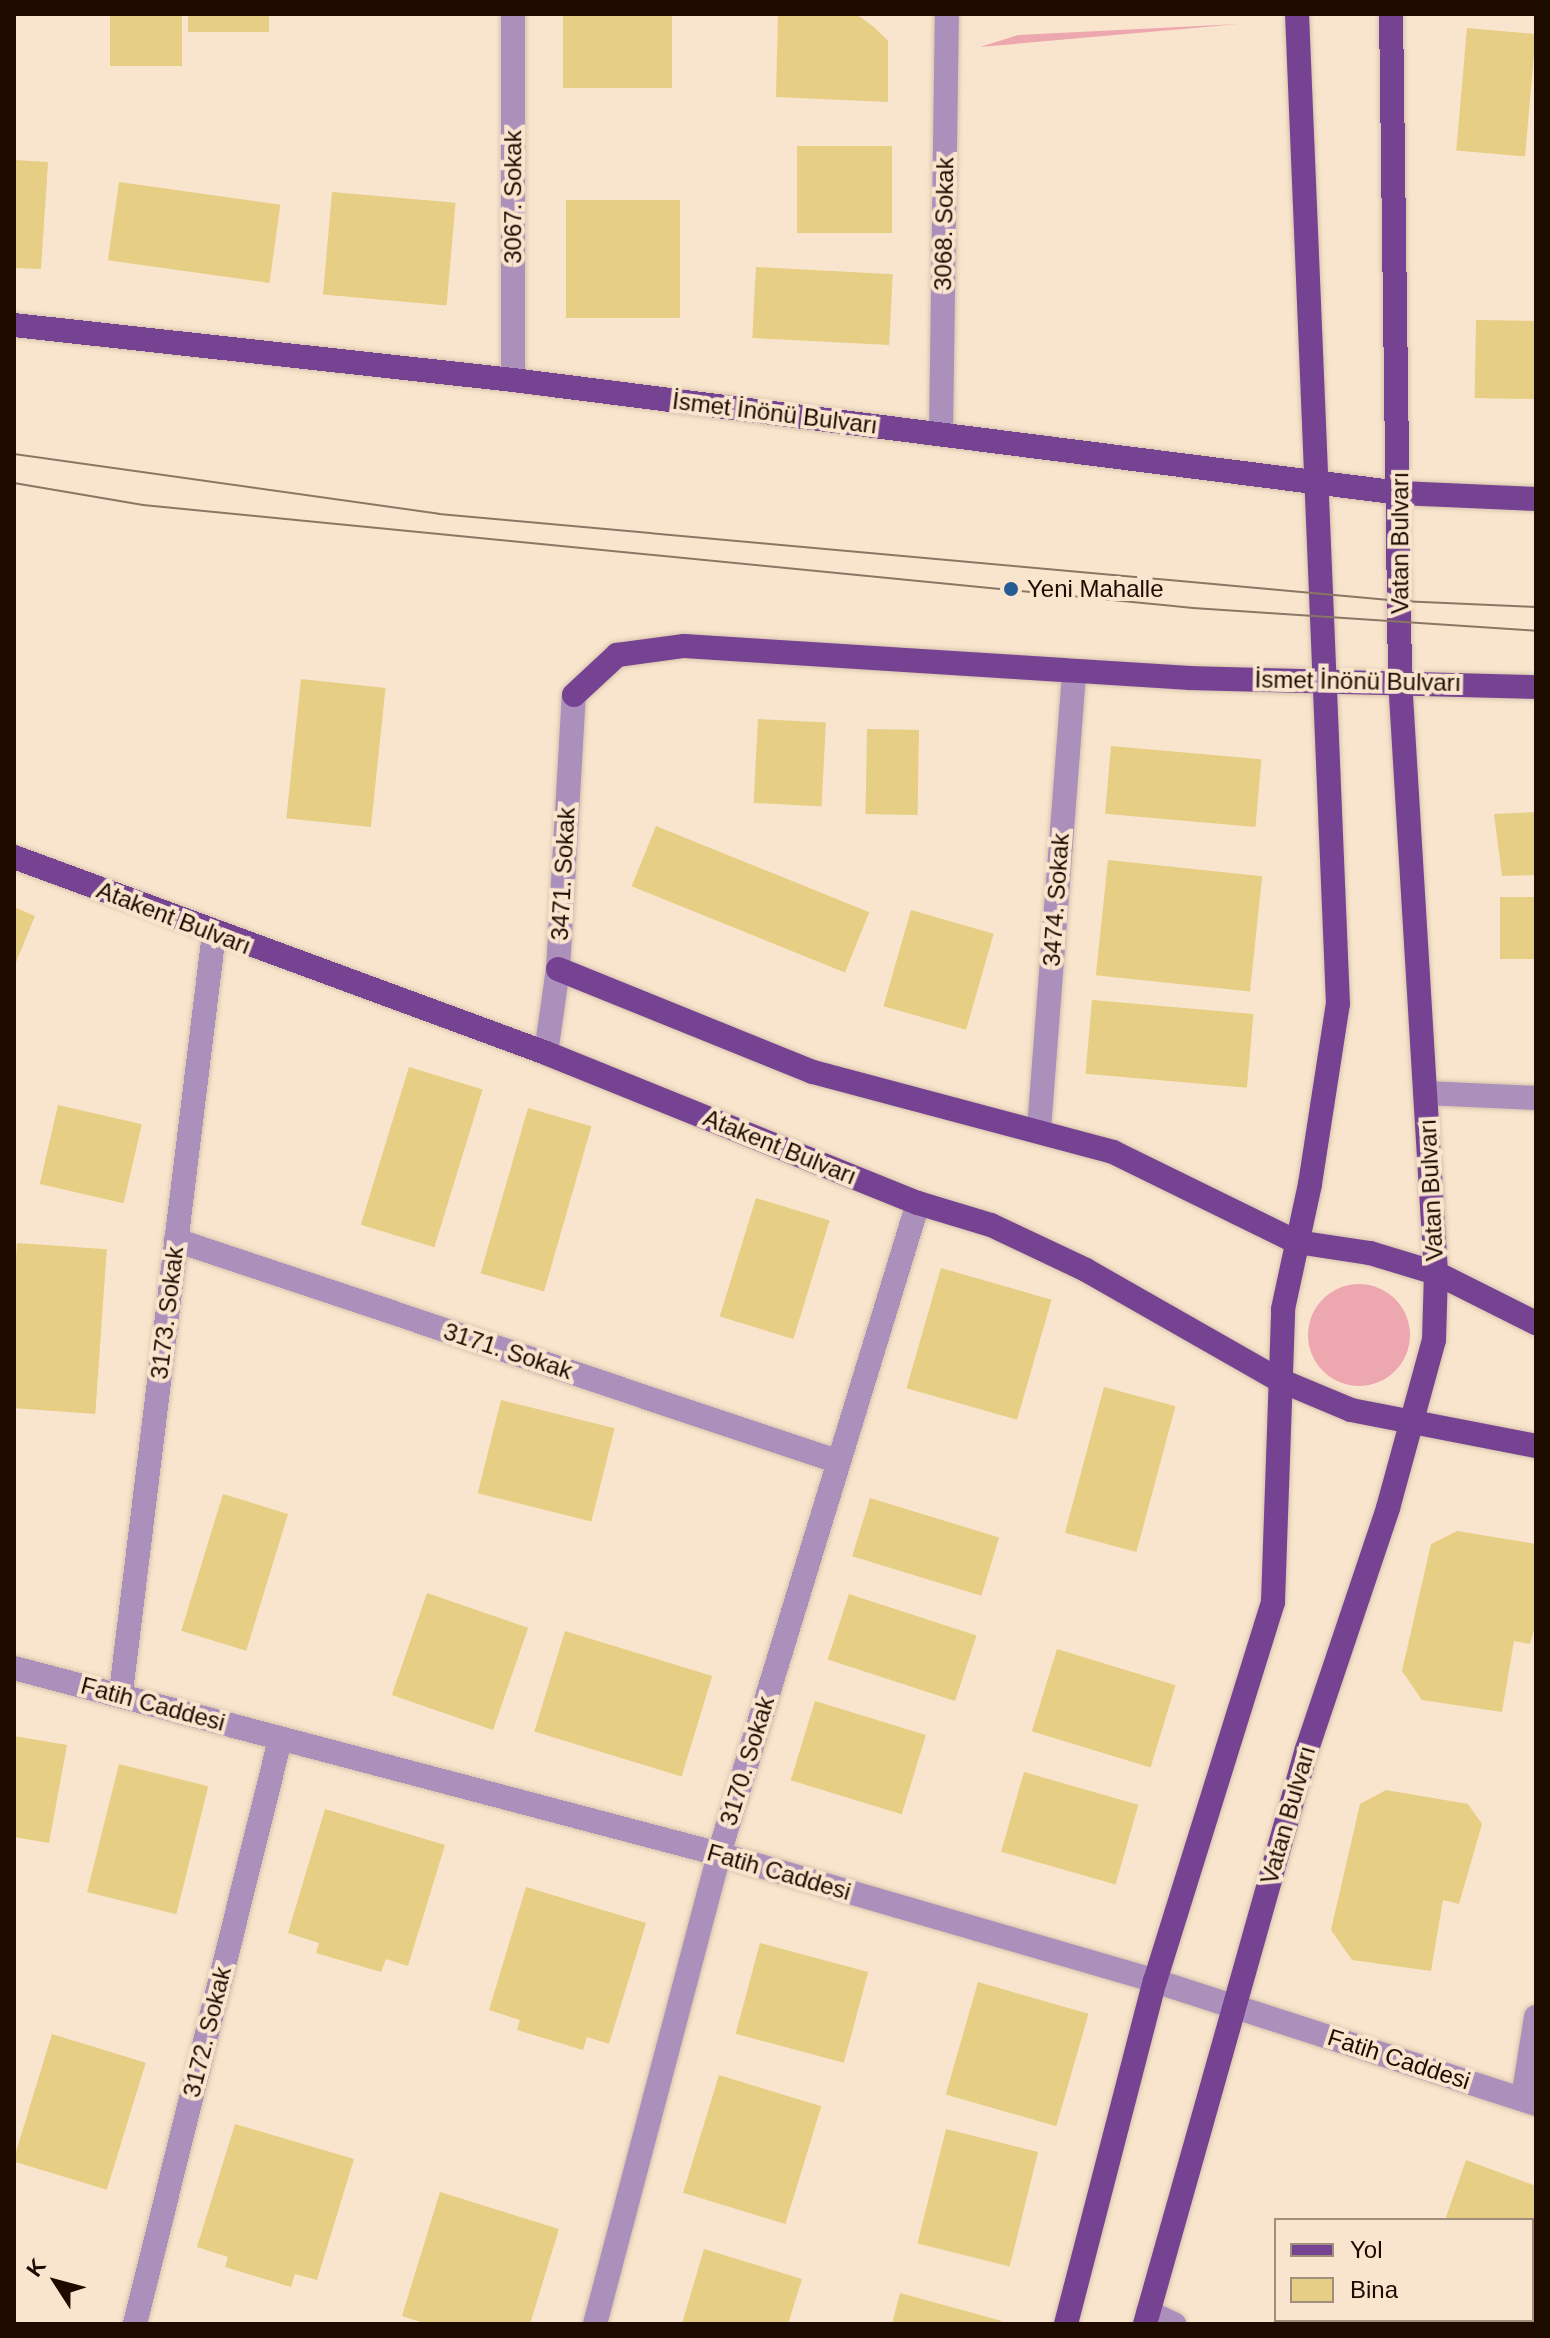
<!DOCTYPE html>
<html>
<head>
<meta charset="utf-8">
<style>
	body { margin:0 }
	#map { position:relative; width:1550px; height:2338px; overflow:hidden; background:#f9e5cd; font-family:Helvetica,sans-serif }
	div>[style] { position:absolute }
	.green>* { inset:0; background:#eda7ae }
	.round { border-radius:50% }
	.building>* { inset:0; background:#e6ce84; transform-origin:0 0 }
	.roads { filter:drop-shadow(0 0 2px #d6c2ac) drop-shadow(0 0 2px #d6c2ac) }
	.minor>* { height:24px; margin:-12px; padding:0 12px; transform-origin:12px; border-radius:12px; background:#ab90bc }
	.major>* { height:24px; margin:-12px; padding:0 12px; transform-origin:12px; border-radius:12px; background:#764392 }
	.tram>* { height:2px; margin:-1px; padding:0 1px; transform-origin:1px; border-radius:1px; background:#897665 }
	.dots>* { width:22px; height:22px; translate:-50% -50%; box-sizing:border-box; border:4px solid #f9e5cd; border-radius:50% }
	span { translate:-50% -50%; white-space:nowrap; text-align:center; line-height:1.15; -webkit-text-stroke:8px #f9e5cd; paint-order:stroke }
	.street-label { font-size:24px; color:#1d0b00 }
	.poi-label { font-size:24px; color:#1d0b00 }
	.left { translate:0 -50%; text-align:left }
	.frame { position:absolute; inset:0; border:16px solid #1d0b00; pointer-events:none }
	.legend { position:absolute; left:1274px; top:2218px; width:260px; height:104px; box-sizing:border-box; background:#f9e5cd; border:2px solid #a18e7b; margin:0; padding:10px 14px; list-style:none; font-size:24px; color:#1d0b00 }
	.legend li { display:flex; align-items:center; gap:16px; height:40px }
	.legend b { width:40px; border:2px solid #a18e7b }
	.north { position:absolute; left:16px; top:2242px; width:80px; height:80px; -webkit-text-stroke:6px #f9e5cd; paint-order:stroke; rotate:306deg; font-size:22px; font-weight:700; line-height:32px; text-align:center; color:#1d0b00 }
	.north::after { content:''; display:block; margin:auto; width:28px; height:36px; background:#1d0b00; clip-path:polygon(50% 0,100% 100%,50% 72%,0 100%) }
</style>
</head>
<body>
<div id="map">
	<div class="green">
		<div style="clip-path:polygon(1239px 24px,980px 47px,1018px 35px)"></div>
		<div class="round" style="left:1308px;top:1284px;width:102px;height:102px"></div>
	</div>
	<div class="building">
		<div style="left:110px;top:14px;width:72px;height:52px"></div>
		<div style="left:188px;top:14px;width:81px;height:18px"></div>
		<div style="left:563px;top:14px;width:109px;height:74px"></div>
		<div style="clip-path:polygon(778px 14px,856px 14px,874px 27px,888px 41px,888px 102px,776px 97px)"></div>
		<div style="left:1467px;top:28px;width:69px;height:123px;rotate:5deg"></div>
		<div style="left:797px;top:146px;width:95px;height:87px"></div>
		<div style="clip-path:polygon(14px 160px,48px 162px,41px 269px,14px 268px)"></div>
		<div style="left:119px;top:182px;width:163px;height:79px;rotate:8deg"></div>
		<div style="left:332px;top:192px;width:124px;height:103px;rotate:5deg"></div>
		<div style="left:680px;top:200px;width:118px;height:114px;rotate:90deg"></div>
		<div style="left:756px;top:267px;width:137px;height:71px;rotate:3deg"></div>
		<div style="left:1476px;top:320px;width:60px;height:78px;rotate:1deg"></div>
		<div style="left:301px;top:679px;width:85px;height:140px;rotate:6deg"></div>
		<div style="left:758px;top:719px;width:68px;height:84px;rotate:3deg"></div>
		<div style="left:867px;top:729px;width:52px;height:85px;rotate:1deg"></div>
		<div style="left:1111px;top:746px;width:151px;height:68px;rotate:5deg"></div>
		<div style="clip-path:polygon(1536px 812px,1536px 875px,1502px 876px,1494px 814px)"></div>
		<div style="left:656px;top:826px;width:230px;height:65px;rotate:22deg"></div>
		<div style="left:1108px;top:860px;width:155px;height:116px;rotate:6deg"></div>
		<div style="left:1536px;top:897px;width:62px;height:36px;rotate:90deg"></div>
		<div style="clip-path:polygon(14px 907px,35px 916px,14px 967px)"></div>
		<div style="left:911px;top:910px;width:86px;height:100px;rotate:16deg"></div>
		<div style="left:1092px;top:1000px;width:162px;height:74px;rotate:5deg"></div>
		<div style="left:409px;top:1067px;width:77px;height:165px;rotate:17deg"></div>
		<div style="left:58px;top:1105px;width:86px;height:81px;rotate:13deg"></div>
		<div style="left:528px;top:1108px;width:66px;height:172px;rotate:16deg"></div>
		<div style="left:756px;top:1198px;width:77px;height:124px;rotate:17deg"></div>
		<div style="left:17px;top:1243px;width:90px;height:165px;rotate:4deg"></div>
		<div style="left:941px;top:1268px;width:115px;height:125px;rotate:16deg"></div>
		<div style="left:1104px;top:1387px;width:74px;height:151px;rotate:15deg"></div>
		<div style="left:501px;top:1400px;width:117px;height:96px;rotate:14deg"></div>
		<div style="left:223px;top:1494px;width:68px;height:143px;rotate:17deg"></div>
		<div style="left:870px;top:1498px;width:135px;height:61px;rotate:17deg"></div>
		<div style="clip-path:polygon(1457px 1531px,1536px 1544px,1536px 1623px,1530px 1644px,1514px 1641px,1502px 1712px,1422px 1700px,1402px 1671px,1431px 1544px)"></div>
		<div style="left:427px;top:1593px;width:107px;height:108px;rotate:19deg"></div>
		<div style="left:849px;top:1594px;width:134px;height:69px;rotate:18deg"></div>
		<div style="left:565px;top:1631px;width:154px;height:105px;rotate:17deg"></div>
		<div style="left:1057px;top:1649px;width:124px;height:86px;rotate:17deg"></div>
		<div style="left:815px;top:1701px;width:116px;height:83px;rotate:17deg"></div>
		<div style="clip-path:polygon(14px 1736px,67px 1745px,49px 1843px,14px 1837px)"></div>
		<div style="left:119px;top:1764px;width:92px;height:132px;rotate:14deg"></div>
		<div style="left:1024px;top:1772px;width:119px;height:83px;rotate:16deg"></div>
		<div style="clip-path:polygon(1386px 1790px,1468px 1804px,1482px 1824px,1459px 1904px,1443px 1900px,1431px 1971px,1352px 1960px,1331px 1930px,1360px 1804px)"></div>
		<div style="clip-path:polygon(325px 1809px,445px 1845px,408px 1966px,386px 1959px,381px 1972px,316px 1953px,319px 1943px,288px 1933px)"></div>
		<div style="clip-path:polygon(526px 1887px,646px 1923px,609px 2044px,587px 2037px,583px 2050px,517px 2030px,520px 2020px,489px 2010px)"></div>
		<div style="left:760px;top:1943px;width:112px;height:94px;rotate:15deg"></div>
		<div style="left:978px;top:1982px;width:115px;height:117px;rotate:16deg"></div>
		<div style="left:52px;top:2034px;width:98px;height:133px;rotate:17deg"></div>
		<div style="left:719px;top:2075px;width:107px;height:123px;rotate:17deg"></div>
		<div style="clip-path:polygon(235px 2124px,354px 2159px,317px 2280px,295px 2274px,291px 2287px,225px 2267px,228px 2257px,197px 2247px)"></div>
		<div style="left:946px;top:2129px;width:95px;height:118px;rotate:14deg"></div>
		<div style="clip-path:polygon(1466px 2160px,1536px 2186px,1536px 2267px,1532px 2220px,1445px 2220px)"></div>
		<div style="clip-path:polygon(440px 2192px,559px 2229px,530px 2324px,427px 2324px,402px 2316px)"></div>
		<div style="clip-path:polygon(704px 2249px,802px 2279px,788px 2324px,682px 2324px)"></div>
		<div style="clip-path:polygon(900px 2293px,1002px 2321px,1001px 2324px,892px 2324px)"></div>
	</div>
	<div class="roads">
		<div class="minor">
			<div style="left:513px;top:380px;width:366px;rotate:-90deg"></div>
			<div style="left:941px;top:434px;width:420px;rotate:-89.2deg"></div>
			<div style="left:546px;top:1053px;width:85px;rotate:-81.9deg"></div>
			<div style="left:558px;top:969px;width:274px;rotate:-86.7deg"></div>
			<div style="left:1425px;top:1093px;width:111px;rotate:2.6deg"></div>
			<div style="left:1039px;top:1129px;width:458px;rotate:-85.6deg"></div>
			<div style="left:176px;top:1240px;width:699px;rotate:18.51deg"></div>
			<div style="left:14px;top:1668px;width:729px;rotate:14.78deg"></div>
			<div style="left:719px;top:1854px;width:454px;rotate:16.2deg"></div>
			<div style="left:1155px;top:1981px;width:400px;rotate:17.9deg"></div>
			<div style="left:121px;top:1692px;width:764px;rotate:-83.01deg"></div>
			<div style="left:1523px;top:2098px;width:82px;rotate:-80.9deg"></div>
			<div style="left:1148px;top:2312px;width:29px;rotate:25deg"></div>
			<div style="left:135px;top:2324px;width:602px;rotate:-76.06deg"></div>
			<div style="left:595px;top:2324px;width:486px;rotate:-75.2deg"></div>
			<div style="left:719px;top:1854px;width:681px;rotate:-73deg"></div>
		</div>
		<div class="major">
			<div style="left:14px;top:325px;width:502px;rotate:6.29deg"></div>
			<div style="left:513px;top:380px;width:894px;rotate:7.26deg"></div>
			<div style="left:1400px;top:493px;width:136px;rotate:2.5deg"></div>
			<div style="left:574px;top:695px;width:59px;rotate:-42.9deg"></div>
			<div style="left:617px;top:655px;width:68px;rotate:-7.7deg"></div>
			<div style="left:684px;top:646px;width:507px;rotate:3.62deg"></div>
			<div style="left:1190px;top:678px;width:346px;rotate:1.5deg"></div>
			<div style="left:14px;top:857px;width:567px;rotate:20.22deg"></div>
			<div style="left:546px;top:1053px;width:401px;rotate:22deg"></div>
			<div style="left:918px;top:1203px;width:76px;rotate:16.8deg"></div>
			<div style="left:991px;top:1225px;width:105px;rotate:25.3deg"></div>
			<div style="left:1086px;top:1270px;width:220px;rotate:29.7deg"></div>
			<div style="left:1277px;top:1379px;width:80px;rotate:22.7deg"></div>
			<div style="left:1351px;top:1410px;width:188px;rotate:11deg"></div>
			<div style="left:558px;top:969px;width:275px;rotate:22deg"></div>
			<div style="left:813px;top:1072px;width:310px;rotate:14.9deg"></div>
			<div style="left:1113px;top:1152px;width:205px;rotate:26.1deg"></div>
			<div style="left:1297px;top:1242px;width:74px;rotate:8.6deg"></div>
			<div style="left:1370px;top:1253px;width:69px;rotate:16.9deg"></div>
			<div style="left:1436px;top:1273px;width:112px;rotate:26.6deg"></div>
			<div style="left:1066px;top:2324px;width:354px;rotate:-75.5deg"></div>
			<div style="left:1155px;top:1981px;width:397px;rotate:-72.7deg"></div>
			<div style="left:1273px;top:1602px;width:293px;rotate:-88deg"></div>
			<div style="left:1283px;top:1309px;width:128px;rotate:-77.8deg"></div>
			<div style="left:1310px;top:1184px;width:182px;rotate:-81.2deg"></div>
			<div style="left:1338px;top:1004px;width:991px;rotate:-92.37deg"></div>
			<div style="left:1145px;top:2324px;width:597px;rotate:-74.27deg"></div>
			<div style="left:1307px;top:1749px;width:254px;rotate:-71.4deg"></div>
			<div style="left:1388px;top:1508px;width:174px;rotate:-74.7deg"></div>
			<div style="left:1434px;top:1340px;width:67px;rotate:-88.3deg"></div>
			<div style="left:1436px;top:1273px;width:594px;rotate:-93.47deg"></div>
			<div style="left:1400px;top:680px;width:666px;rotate:-90.77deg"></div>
		</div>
	</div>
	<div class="tram">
		<div style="left:14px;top:454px;width:429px;rotate:8deg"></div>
		<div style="left:439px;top:514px;width:965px;rotate:5.17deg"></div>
		<div style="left:1400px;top:601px;width:136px;rotate:2.5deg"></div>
		<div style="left:14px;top:483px;width:131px;rotate:9.7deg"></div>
		<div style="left:143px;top:505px;width:1055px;rotate:5.6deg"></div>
		<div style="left:1193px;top:608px;width:344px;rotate:3.8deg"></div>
	</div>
	<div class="dots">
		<div style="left:1011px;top:589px;background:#265c94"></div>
	</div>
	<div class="street-label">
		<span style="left:513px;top:197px;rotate:-90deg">3067. Sokak</span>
		<span style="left:944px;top:224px;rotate:-89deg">3068. Sokak</span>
		<span style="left:775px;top:413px;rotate:7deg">İsmet İnönü Bulvarı</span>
		<span style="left:1400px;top:543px;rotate:-90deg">Vatan Bulvarı</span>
		<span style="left:1358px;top:681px;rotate:1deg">İsmet İnönü Bulvarı</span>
		<span style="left:563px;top:874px;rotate:-87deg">3471. Sokak</span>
		<span style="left:1056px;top:900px;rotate:-86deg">3474. Sokak</span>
		<span style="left:174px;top:918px;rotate:21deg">Atakent Bulvarı</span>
		<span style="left:780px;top:1147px;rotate:22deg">Atakent Bulvarı</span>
		<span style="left:1431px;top:1190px;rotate:-93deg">Vatan Bulvarı</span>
		<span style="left:167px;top:1313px;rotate:-83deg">3173. Sokak</span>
		<span style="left:508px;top:1351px;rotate:18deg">3171. Sokak</span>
		<span style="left:153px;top:1704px;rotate:15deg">Fatih Caddesi</span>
		<span style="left:747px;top:1761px;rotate:-73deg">3170. Sokak</span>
		<span style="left:1288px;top:1815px;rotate:-74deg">Vatan Bulvarı</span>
		<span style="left:779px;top:1872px;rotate:16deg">Fatih Caddesi</span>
		<span style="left:207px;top:2032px;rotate:-76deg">3172. Sokak</span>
		<span style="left:1399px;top:2059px;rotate:18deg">Fatih Caddesi</span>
	</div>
	<div class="poi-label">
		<span class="left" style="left:1027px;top:589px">Yeni Mahalle</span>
	</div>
	<div class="frame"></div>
	<ul class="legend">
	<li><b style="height:10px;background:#764392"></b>Yol</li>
	<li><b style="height:22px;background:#e6ce84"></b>Bina</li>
	</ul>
	<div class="north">K</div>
</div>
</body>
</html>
